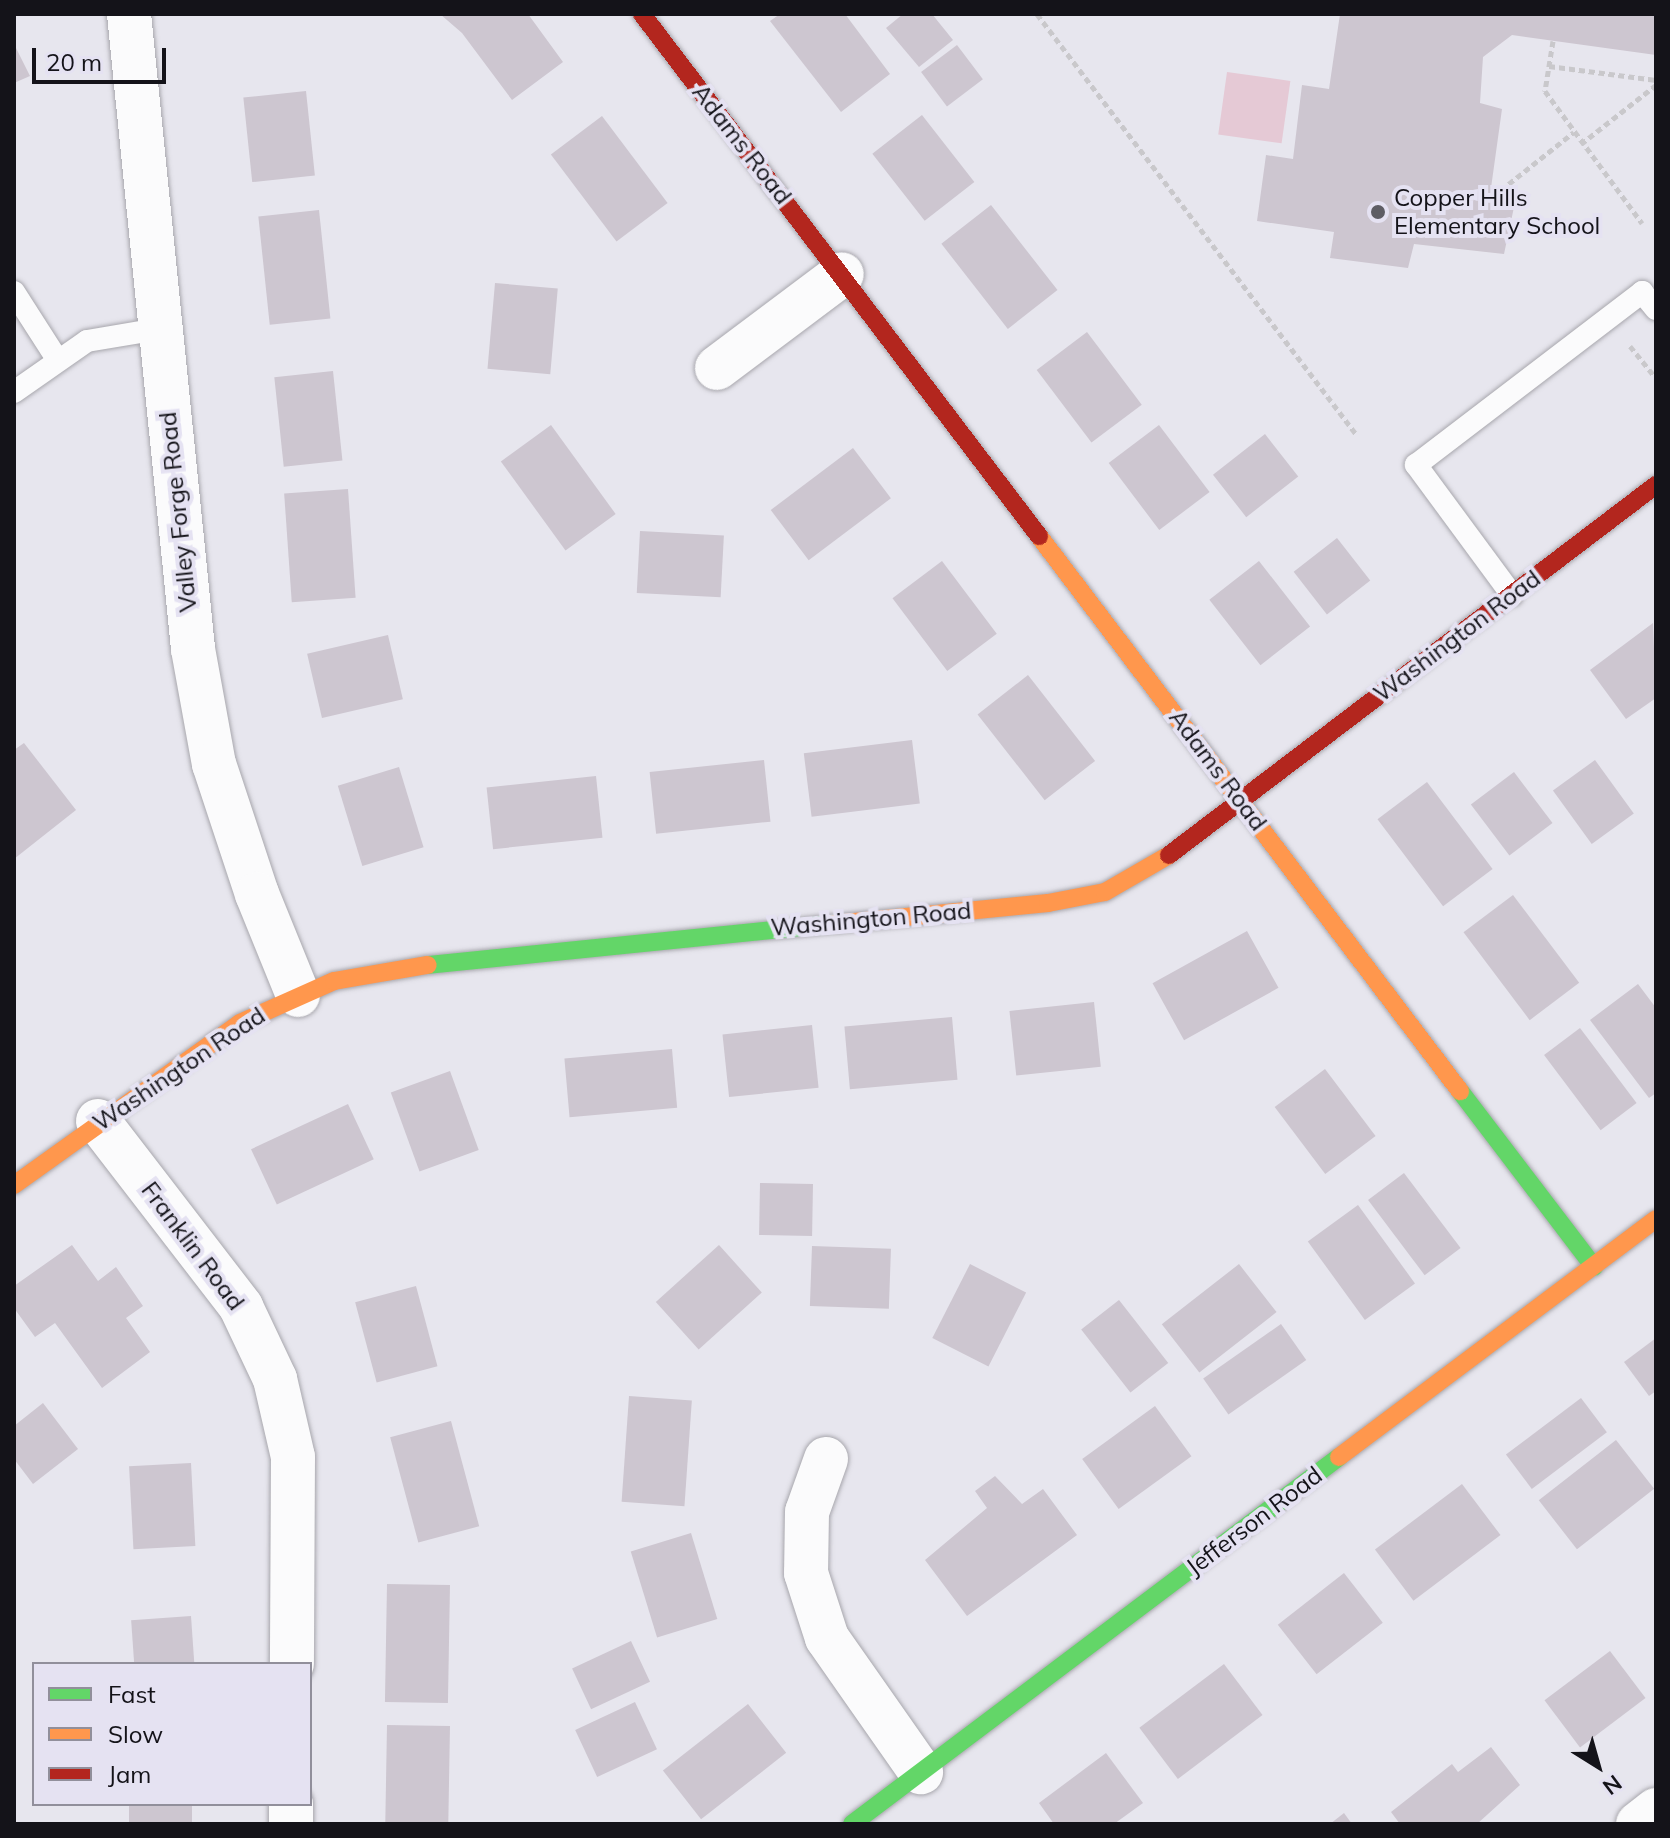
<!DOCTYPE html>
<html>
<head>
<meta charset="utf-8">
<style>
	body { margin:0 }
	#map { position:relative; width:1670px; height:1838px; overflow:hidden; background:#e7e6ee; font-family:Mulish,sans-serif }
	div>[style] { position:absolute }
	.green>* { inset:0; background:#e5c9d5; transform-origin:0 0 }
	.building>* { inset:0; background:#cdc6d0; transform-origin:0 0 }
	.path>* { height:5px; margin-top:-2.5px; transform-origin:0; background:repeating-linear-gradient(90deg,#c9c8cb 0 6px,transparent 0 10px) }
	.roads { filter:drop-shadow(0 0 2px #a8a7ad) drop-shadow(0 0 2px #a8a7ad) }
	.lane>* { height:22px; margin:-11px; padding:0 11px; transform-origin:11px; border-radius:11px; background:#fbfbfc }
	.street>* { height:44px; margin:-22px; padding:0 22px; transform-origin:22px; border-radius:22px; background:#fbfbfc }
	.fast>* { height:18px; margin:-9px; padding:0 9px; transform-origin:9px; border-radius:9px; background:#63d668 }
	.slow>* { height:18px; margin:-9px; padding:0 9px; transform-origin:9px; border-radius:9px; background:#ff974d }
	.jam>* { height:18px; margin:-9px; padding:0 9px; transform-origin:9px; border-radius:9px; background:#b3261e }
	.dots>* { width:22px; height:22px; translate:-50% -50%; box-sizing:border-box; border:4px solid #e5e2f2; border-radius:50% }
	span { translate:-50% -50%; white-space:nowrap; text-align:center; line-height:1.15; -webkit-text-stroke:8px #e5e2f2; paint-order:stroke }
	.street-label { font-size:24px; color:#141319 }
	.poi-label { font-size:24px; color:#141319 }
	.left { translate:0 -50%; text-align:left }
	.frame { position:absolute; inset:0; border:16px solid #141319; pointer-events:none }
	.legend { position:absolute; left:32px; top:1662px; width:280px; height:144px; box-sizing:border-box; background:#e5e2f2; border:2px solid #918f9b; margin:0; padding:10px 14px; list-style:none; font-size:24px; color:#141319 }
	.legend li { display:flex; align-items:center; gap:16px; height:40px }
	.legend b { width:40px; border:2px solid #918f9b }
	.north { position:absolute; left:1558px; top:1726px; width:80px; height:80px; -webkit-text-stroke:6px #e5e2f2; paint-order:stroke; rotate:143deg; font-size:22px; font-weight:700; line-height:32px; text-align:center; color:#141319 }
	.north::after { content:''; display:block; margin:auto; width:28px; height:36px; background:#141319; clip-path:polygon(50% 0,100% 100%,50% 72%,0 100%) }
	.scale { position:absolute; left:32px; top:48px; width:134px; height:36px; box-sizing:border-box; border:4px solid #141319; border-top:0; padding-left:10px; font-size:24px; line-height:28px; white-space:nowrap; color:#141319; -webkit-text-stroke:6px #e5e2f2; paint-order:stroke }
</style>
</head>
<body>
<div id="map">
	<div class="green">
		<div style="left:1227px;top:72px;width:64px;height:63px;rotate:8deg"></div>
	</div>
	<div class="building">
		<div style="clip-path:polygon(440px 14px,528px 14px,563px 62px,512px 100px,462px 33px)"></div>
		<div style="clip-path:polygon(780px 14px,845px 14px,890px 74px,841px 112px,770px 21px)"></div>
		<div style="clip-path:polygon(903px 14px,932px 14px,953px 40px,919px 67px,886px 28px)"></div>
		<div style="clip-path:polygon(1340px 14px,1656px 14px,1656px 55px,1512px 35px,1483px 57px,1480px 103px,1502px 109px,1491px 188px,1517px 193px,1504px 254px,1414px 244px,1408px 268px,1330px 258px,1334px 232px,1257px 221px,1266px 155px,1293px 159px,1302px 85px,1329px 89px)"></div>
		<div style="clip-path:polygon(14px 44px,30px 76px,14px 83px)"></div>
		<div style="left:957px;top:45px;width:43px;height:45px;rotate:53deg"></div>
		<div style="left:306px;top:91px;width:85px;height:63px;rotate:84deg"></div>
		<div style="left:922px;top:115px;width:85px;height:63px;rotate:52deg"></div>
		<div style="left:602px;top:116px;width:109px;height:64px;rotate:53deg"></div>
		<div style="left:991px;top:205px;width:108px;height:63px;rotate:52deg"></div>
		<div style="left:319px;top:210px;width:109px;height:61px;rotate:84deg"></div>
		<div style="left:495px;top:283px;width:63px;height:86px;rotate:5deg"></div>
		<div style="left:1087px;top:332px;width:91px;height:63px;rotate:53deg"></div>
		<div style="left:333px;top:371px;width:90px;height:59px;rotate:84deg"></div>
		<div style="left:551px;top:425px;width:110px;height:62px;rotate:54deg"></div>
		<div style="left:1159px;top:425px;width:84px;height:63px;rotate:53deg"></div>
		<div style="left:1265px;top:434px;width:54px;height:66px;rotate:52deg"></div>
		<div style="left:853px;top:448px;width:63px;height:103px;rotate:53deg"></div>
		<div style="left:348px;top:489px;width:109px;height:64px;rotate:86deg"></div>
		<div style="left:640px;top:531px;width:84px;height:62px;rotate:3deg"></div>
		<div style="left:1337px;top:538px;width:54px;height:55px;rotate:52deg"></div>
		<div style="left:942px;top:561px;width:91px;height:62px;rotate:53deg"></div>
		<div style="left:1259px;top:561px;width:83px;height:63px;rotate:52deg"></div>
		<div style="clip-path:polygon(1653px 623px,1656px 698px,1626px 719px,1590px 670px)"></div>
		<div style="left:388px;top:635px;width:66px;height:83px;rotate:77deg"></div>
		<div style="left:1028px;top:675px;width:109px;height:64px;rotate:52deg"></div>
		<div style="left:912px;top:740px;width:64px;height:109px;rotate:83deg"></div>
		<div style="clip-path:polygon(24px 743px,76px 810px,14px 859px,14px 750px)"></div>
		<div style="left:764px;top:760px;width:62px;height:115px;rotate:84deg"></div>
		<div style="left:1595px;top:760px;width:66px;height:52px;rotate:54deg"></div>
		<div style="left:399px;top:767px;width:84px;height:64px;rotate:73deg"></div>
		<div style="left:1514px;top:772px;width:64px;height:54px;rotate:53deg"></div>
		<div style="left:596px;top:776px;width:62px;height:110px;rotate:84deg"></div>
		<div style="left:1427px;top:782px;width:109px;height:62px;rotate:53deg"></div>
		<div style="left:1513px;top:895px;width:110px;height:62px;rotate:53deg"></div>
		<div style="left:1247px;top:931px;width:65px;height:108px;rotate:61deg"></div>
		<div style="clip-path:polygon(1638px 984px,1656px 1008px,1656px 1093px,1649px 1098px,1590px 1020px)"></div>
		<div style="left:1094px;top:1002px;width:65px;height:85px;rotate:84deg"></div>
		<div style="left:952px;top:1017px;width:63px;height:108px;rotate:85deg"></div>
		<div style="left:812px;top:1025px;width:63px;height:90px;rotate:84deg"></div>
		<div style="left:1580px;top:1028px;width:94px;height:45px;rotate:53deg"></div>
		<div style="left:672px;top:1049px;width:59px;height:108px;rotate:85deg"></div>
		<div style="left:1325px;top:1069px;width:84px;height:63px;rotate:53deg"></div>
		<div style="left:450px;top:1071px;width:84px;height:63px;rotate:70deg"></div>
		<div style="left:348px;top:1104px;width:61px;height:107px;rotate:65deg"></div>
		<div style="left:1404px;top:1173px;width:94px;height:45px;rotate:53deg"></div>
		<div style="left:760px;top:1183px;width:53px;height:52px;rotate:1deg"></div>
		<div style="left:1358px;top:1205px;width:97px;height:62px;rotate:54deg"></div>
		<div style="clip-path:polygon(72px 1245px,98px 1281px,116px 1267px,143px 1306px,126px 1318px,150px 1352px,102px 1388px,55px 1323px,35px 1337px,14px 1308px,14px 1286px)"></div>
		<div style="left:719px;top:1245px;width:64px;height:85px;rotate:48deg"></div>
		<div style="left:812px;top:1246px;width:79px;height:60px;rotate:2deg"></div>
		<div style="left:970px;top:1264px;width:63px;height:83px;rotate:27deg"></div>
		<div style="left:1239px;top:1264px;width:61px;height:98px;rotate:52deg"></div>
		<div style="left:416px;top:1286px;width:83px;height:63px;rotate:75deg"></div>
		<div style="left:1119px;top:1300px;width:80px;height:48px;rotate:52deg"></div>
		<div style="left:1281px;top:1324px;width:44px;height:95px;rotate:55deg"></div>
		<div style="clip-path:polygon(1656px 1338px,1656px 1391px,1649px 1396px,1624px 1362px)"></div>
		<div style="left:629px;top:1396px;width:63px;height:106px;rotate:4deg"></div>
		<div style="left:1581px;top:1398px;width:43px;height:94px;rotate:53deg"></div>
		<div style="clip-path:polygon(43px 1403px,78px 1449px,33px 1484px,14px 1459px,14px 1426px)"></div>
		<div style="left:1155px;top:1406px;width:62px;height:90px;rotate:54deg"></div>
		<div style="left:451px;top:1421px;width:109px;height:63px;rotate:75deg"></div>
		<div style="left:1616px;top:1440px;width:62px;height:98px;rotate:52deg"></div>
		<div style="left:191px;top:1463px;width:83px;height:62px;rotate:87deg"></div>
		<div style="clip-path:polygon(995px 1476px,1022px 1504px,1043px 1489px,1077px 1535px,967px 1616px,925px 1560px,987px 1508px,975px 1491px)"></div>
		<div style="left:1462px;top:1484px;width:64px;height:109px;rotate:53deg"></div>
		<div style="left:691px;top:1533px;width:90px;height:63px;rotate:73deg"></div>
		<div style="left:1344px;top:1573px;width:63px;height:84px;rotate:52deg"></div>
		<div style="left:387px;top:1584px;width:63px;height:118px;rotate:1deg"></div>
		<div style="left:191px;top:1616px;width:48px;height:60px;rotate:86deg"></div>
		<div style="left:631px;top:1641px;width:45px;height:65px;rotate:65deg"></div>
		<div style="left:1610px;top:1651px;width:59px;height:82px;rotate:53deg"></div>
		<div style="left:1224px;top:1664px;width:64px;height:106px;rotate:53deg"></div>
		<div style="left:635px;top:1702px;width:52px;height:66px;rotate:65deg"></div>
		<div style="left:748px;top:1704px;width:62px;height:108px;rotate:52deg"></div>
		<div style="left:387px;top:1725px;width:63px;height:99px;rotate:1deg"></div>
		<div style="clip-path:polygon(1491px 1747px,1520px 1785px,1477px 1824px,1400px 1824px,1391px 1812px,1452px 1764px,1458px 1772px)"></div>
		<div style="clip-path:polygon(1106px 1753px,1143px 1803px,1114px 1824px,1054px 1824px,1039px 1803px)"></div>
		<div style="left:129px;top:1804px;width:63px;height:20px"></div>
		<div style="clip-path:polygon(1344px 1813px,1352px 1824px,1330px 1824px)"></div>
	</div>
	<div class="path">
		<div style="left:1037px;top:14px;width:527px;rotate:52.78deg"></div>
		<div style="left:1553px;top:41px;width:51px;rotate:99.1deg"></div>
		<div style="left:1545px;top:91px;width:164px;rotate:53.7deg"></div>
		<div style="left:1549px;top:66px;width:108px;rotate:7.5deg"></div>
		<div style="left:1581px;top:144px;width:95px;rotate:-38.2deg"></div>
		<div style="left:1501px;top:190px;width:93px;rotate:-38.5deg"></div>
		<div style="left:1630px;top:346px;width:40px;rotate:51deg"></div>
	</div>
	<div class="roads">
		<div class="lane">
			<div style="left:14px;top:292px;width:80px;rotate:57.3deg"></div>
			<div style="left:14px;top:392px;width:89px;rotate:-34.9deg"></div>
			<div style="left:87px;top:341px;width:73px;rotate:-9.5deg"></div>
			<div style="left:1512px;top:595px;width:162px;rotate:-126.4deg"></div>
			<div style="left:1416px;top:465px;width:285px;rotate:-37.4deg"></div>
			<div style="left:1642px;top:292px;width:22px;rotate:51deg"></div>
		</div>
		<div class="street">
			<div style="left:129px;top:14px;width:638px;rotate:84.24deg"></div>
			<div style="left:193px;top:649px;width:117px;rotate:79.7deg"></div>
			<div style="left:214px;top:764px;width:137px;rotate:71.7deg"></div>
			<div style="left:257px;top:894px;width:109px;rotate:67.9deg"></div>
			<div style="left:717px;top:368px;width:156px;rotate:-36.9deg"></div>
			<div style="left:98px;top:1121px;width:235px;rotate:52.4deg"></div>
			<div style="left:241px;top:1307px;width:80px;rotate:64.7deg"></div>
			<div style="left:275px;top:1379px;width:80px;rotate:77deg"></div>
			<div style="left:293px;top:1457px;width:207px;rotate:90.3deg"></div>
			<div style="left:826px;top:1459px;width:56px;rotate:109.7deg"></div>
			<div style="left:807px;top:1512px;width:61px;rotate:90.9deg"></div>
			<div style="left:806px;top:1573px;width:68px;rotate:72.1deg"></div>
			<div style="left:827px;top:1638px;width:164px;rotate:55deg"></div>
			<div style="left:291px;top:1824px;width:20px;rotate:-90deg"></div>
			<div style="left:1638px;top:1824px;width:23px;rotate:-38deg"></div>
		</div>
		<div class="fast">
			<div style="left:428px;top:965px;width:408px;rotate:-5.8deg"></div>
			<div style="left:1460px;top:1091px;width:221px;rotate:52.7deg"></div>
			<div style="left:852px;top:1824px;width:610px;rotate:-37deg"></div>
		</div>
		<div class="slow">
			<div style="left:1039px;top:536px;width:697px;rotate:52.82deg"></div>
			<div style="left:834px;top:924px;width:215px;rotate:-5.6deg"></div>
			<div style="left:1048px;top:903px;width:58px;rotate:-10.9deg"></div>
			<div style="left:1105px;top:892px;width:74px;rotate:-30deg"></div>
			<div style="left:14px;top:1185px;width:278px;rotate:-35.6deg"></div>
			<div style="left:240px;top:1023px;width:103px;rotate:-24.1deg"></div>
			<div style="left:334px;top:981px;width:95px;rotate:-9.7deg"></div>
			<div style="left:1339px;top:1457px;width:396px;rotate:-36.9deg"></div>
		</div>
		<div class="jam">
			<div style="left:642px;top:14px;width:656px;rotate:52.75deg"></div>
			<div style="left:1169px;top:855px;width:612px;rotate:-37.23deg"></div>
		</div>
	</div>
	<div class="dots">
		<div style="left:1378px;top:212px;background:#5e5d64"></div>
	</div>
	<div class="street-label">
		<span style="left:742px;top:144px;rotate:52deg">Adams Road</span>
		<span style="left:178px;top:512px;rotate:-96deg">Valley Forge Road</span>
		<span style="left:1457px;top:636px;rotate:-37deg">Washington Road</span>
		<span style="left:1218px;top:770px;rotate:53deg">Adams Road</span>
		<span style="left:871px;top:919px;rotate:-5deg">Washington Road</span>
		<span style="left:179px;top:1069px;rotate:-34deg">Washington Road</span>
		<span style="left:193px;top:1246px;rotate:53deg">Franklin Road</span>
		<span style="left:1254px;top:1521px;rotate:-37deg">Jefferson Road</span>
	</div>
	<div class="poi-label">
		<span class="left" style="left:1394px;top:212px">Copper Hills<br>Elementary School</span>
	</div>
	<div class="frame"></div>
	<ul class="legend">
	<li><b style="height:10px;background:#63d668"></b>Fast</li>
	<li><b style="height:10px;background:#ff974d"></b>Slow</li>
	<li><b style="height:10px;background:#b3261e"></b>Jam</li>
	</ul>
	<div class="north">N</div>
	<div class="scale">20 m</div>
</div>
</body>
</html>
